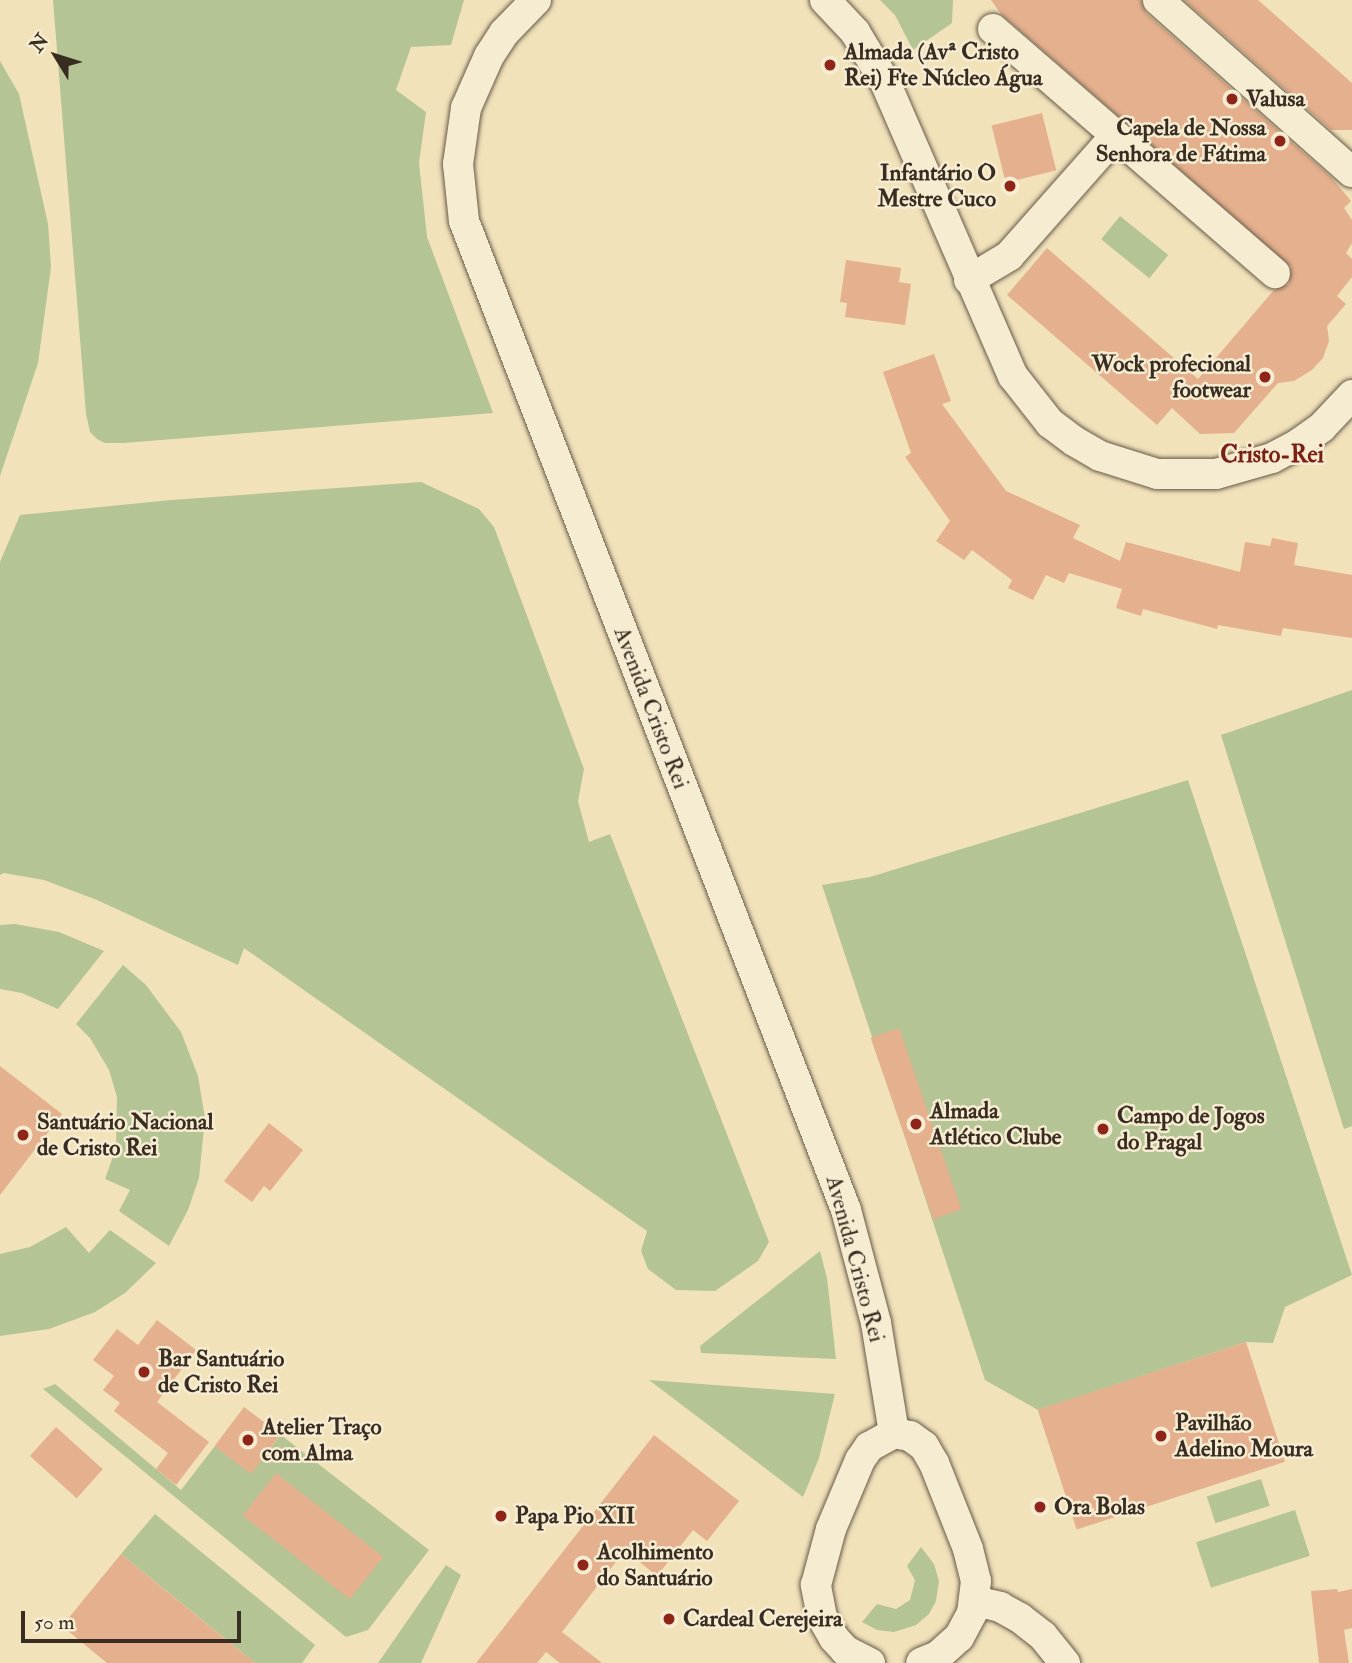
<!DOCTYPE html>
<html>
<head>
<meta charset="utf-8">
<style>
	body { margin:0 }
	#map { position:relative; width:1352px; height:1663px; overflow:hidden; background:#f1e2ba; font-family:"IM FELL Double Pica",serif }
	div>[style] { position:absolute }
	.green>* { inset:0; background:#b4c494; transform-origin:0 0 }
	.building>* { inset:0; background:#e4b08d; transform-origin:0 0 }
	.roads { filter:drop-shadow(0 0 2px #675a48) drop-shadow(0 0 2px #675a48) }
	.minor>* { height:30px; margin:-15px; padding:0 15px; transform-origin:15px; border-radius:15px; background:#f6ecd2 }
	.dots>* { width:19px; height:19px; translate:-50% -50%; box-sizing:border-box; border:4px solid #f6ecd2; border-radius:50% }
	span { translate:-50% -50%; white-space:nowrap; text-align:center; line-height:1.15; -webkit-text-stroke:5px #f6ecd2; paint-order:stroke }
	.poi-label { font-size:23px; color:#392d22; font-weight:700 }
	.left { translate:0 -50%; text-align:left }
	.right { translate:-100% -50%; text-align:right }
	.street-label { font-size:23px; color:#392d22 }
	.neighbourhood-label { font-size:24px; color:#7a1f14; font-weight:700 }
	.north { position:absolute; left:21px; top:21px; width:70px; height:70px; -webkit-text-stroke:5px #f6ecd2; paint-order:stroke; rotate:308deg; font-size:19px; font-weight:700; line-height:28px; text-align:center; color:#392d22 }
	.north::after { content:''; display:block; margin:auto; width:24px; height:32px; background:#392d22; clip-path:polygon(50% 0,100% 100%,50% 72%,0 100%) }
	.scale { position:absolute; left:21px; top:1611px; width:220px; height:32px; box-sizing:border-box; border:4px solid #392d22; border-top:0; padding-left:9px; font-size:21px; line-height:24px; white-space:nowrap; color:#392d22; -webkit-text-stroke:5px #f6ecd2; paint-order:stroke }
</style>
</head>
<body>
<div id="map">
	<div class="green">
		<div style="clip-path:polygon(53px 0,464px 0,451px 45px,411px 47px,396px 90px,426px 112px,419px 163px,427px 237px,493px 413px,124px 443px,105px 443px,97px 439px,90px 432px,86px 414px)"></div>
		<div style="clip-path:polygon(880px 0,953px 0,952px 23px,913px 50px,895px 15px)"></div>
		<div style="clip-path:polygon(0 61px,19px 94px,48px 224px,51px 267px,38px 363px,0 476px)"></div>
		<div style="left:1120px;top:216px;width:62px;height:30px;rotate:39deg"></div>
		<div style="clip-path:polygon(421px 482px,479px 509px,494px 527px,584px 769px,578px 801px,589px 842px,610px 834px,769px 1242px,758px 1261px,715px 1291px,676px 1290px,648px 1269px,641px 1251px,647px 1231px,244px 948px,238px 965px,97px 900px,44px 880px,4px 873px,0 875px,0 562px,20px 515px,171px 500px)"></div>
		<div style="clip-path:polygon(1352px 690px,1352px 1126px,1344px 1129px,1221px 735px)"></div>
		<div style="clip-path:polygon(1188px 780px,1352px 1275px,1285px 1307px,1273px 1343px,1246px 1342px,1038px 1410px,985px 1380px,822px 885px,870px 877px)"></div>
		<div style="clip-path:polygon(15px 924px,59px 932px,104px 951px,58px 1009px,22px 993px,0 989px,0 925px)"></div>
		<div style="clip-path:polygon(123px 965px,146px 985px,181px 1032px,198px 1076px,205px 1118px,199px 1178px,188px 1210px,169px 1246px,119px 1211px,130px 1190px,105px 1179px,116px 1148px,117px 1097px,109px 1070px,90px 1038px,76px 1024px)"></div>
		<div style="clip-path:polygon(66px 1227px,89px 1253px,110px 1230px,156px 1263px,125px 1293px,95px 1312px,49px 1329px,0 1336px,0 1254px,30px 1247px)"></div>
		<div style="clip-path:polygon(820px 1251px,827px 1278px,836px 1359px,701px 1353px,700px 1346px)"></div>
		<div style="clip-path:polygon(649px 1380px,835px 1394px,819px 1458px,803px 1497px)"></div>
		<div style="clip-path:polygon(55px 1384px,181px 1490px,215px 1446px,251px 1473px,281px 1435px,429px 1550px,368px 1630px,346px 1637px,43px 1389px)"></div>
		<div style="left:1261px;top:1479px;width:28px;height:57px;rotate:72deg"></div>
		<div style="left:1295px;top:1510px;width:48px;height:104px;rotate:72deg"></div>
		<div style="clip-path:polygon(155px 1514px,315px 1645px,302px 1663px,255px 1663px,121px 1554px)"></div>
		<div style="clip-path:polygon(921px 1547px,934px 1564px,939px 1581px,936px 1601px,929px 1614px,916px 1625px,894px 1632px,877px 1630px,862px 1622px,877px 1604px,896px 1609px,910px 1600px,915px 1580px,907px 1566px)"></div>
		<div style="clip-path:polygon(446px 1565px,461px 1575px,421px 1663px,378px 1663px)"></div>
	</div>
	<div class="building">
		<div style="clip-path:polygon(991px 0,1141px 0,1146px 13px,1331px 177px,1351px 201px,1344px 208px,1352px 220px,1352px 243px,1346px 253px,1352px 259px,1352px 277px,1337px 296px,1346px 304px,1327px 326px,1329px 341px,1323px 358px,1312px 370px,1294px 381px,1278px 383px,1234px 433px,1200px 434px,1172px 408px,1157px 425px,1007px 295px,1047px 248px,1198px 379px,1274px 290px,1289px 284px,1291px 267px,1001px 14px)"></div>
		<div style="clip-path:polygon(1184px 0,1258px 0,1352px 83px,1352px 130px,1331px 130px)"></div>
		<div style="left:1042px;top:113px;width:59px;height:52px;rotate:76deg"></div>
		<div style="clip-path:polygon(846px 260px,901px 268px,899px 282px,911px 284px,905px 325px,845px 317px,847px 303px,840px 302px)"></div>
		<div style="clip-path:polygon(934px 354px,951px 401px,942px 404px,1006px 491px,1080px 525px,1073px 538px,1120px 561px,1126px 542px,1240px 572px,1245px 542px,1270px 546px,1272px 538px,1298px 543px,1294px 565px,1352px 575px,1352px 638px,1283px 628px,1281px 636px,1218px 625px,1217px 629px,1143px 609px,1141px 616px,1116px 608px,1122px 589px,1069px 573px,1064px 583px,1046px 575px,1033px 600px,1008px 588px,1012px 580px,972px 550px,964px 560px,936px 541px,950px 521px,905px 457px,911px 453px,883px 372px)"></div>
		<div style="left:899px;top:1028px;width:192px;height:30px;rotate:71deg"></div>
		<div style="clip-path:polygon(0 1066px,62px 1114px,0 1195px)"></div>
		<div style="clip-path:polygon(269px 1123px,303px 1150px,270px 1191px,264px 1186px,252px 1202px,224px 1181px)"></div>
		<div style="clip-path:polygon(157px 1320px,196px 1350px,157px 1402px,209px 1442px,176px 1485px,156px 1469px,168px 1453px,114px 1411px,120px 1403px,103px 1390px,114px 1376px,93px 1360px,117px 1329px,138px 1345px)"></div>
		<div style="left:1246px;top:1342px;width:126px;height:219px;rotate:72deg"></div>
		<div style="left:244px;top:1407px;width:46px;height:49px;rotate:37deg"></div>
		<div style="left:56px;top:1427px;width:63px;height:39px;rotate:42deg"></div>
		<div style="clip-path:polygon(654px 1435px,739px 1501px,707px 1541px,693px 1530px,657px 1576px,625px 1550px,562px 1632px,602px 1663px,560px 1663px,546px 1652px,537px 1663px,476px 1663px)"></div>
		<div style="left:276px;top:1473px;width:136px;height:54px;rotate:38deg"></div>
		<div style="clip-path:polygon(121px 1554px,171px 1595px,255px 1663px,107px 1663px,62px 1626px)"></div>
		<div style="clip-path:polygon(1337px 1589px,1338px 1592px,1352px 1589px,1352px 1628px,1344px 1630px,1349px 1663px,1319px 1663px,1311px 1591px)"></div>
	</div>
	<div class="roads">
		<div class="minor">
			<div style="left:536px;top:0;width:46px;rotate:134.1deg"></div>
			<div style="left:504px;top:33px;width:27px;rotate:123deg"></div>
			<div style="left:489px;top:56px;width:57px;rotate:113.9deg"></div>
			<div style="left:466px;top:108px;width:57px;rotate:98.1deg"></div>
			<div style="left:458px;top:164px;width:57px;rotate:84deg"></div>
			<div style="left:464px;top:221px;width:1060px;rotate:68.88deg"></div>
			<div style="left:846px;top:1210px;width:117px;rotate:75.1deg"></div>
			<div style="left:876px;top:1323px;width:111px;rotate:80.7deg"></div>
			<div style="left:825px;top:0;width:44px;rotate:46.8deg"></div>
			<div style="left:855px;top:32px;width:58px;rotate:59deg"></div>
			<div style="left:885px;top:82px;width:321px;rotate:66.5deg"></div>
			<div style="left:1013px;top:376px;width:60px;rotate:51.8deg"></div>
			<div style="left:1050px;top:423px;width:30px;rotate:37deg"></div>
			<div style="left:1074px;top:441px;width:30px;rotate:30deg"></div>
			<div style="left:1100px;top:456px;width:60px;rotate:17.5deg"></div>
			<div style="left:1157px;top:474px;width:59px"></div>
			<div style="left:1216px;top:474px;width:58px;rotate:-15.9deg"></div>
			<div style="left:1272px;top:458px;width:30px;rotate:-28deg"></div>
			<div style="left:1298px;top:444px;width:29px;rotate:-35deg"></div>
			<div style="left:1322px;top:427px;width:44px;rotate:-46.8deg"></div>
			<div style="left:1158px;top:0;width:259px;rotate:41.6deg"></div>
			<div style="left:993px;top:29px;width:373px;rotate:40.9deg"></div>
			<div style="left:969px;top:280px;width:47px;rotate:-31deg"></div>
			<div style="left:1009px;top:256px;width:160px;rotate:-48.5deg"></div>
			<div style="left:975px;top:1601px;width:26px;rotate:13deg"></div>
			<div style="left:1000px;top:1607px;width:23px;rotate:29deg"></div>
			<div style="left:1020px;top:1618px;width:29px;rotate:38deg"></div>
			<div style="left:1043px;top:1636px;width:35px;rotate:51deg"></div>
			<div style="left:870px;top:1663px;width:28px;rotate:-153deg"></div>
			<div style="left:845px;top:1650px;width:16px;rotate:-133deg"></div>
			<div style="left:834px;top:1638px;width:24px;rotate:-120deg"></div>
			<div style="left:822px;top:1617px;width:33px;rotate:-101deg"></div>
			<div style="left:816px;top:1585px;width:58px;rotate:-75deg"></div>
			<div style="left:831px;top:1529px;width:75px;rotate:-67.2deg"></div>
			<div style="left:860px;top:1460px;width:16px;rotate:-55deg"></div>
			<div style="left:869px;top:1447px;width:29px;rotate:-29deg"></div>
			<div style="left:894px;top:1433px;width:16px;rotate:11deg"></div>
			<div style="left:910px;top:1436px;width:17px;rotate:36deg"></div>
			<div style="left:924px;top:1446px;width:20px;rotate:60deg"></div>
			<div style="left:934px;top:1463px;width:92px;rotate:68.4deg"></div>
			<div style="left:968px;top:1549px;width:33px;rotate:76deg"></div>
			<div style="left:976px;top:1581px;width:32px;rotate:97deg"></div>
			<div style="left:972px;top:1613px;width:27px;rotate:118deg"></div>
			<div style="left:959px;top:1637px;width:28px;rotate:138deg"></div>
			<div style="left:938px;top:1656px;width:18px;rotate:158deg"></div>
		</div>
	</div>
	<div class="dots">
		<div style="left:830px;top:65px;background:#8f2418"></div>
		<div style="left:1232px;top:99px;background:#8f2418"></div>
		<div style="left:1280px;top:141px;background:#8f2418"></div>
		<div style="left:1010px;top:186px;background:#8f2418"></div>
		<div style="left:1265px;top:377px;background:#8f2418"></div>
		<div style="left:916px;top:1124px;background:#8f2418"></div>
		<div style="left:1103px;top:1129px;background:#8f2418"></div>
		<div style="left:23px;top:1135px;background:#8f2418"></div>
		<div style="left:144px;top:1372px;background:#8f2418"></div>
		<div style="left:1161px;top:1436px;background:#8f2418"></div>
		<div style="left:248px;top:1440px;background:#8f2418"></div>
		<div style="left:1040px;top:1507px;background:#8f2418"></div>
		<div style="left:501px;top:1516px;background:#8f2418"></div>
		<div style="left:583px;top:1565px;background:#8f2418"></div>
		<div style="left:669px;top:1619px;background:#8f2418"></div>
	</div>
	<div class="poi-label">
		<span class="left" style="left:844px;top:65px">Almada (Avª Cristo<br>Rei) Fte Núcleo Água</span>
		<span class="left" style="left:1246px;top:99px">Valusa</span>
		<span class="right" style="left:1266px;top:141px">Capela de Nossa<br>Senhora de Fátima</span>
		<span class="right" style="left:996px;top:186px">Infantário O<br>Mestre Cuco</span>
		<span class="right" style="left:1251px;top:377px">Wock profecional<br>footwear</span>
		<span class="left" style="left:930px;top:1124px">Almada<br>Atlético Clube</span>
		<span class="left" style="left:1117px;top:1129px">Campo de Jogos<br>do Pragal</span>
		<span class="left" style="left:37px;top:1135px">Santuário Nacional<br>de Cristo Rei</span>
		<span class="left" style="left:158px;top:1372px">Bar Santuário<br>de Cristo Rei</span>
		<span class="left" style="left:1175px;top:1436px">Pavilhão<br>Adelino Moura</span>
		<span class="left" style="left:262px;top:1440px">Atelier Traço<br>com Alma</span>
		<span class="left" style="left:1054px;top:1507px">Ora Bolas</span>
		<span class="left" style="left:515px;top:1516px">Papa Pio XII</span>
		<span class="left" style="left:597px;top:1565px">Acolhimento<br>do Santuário</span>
		<span class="left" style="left:683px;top:1619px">Cardeal Cerejeira</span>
	</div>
	<div class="street-label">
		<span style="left:651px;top:708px;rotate:69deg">Avenida Cristo Rei</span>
		<span style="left:855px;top:1259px;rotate:75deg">Avenida Cristo Rei</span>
	</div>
	<div class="neighbourhood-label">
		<span style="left:1272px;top:455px">Cristo-Rei</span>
	</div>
	<div class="north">N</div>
	<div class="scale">50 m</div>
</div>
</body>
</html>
